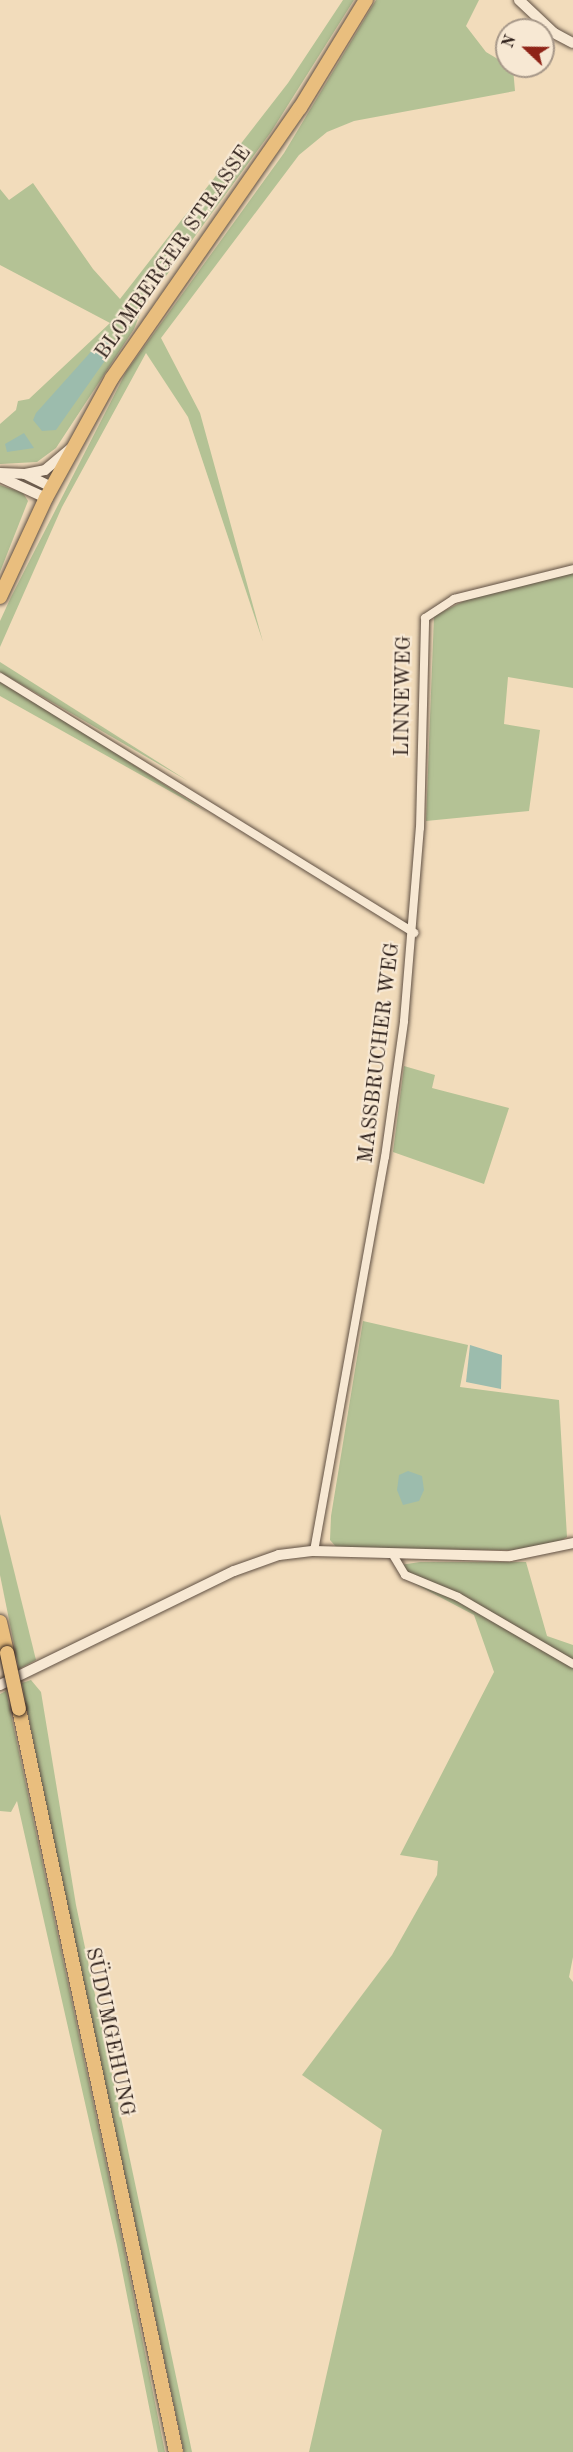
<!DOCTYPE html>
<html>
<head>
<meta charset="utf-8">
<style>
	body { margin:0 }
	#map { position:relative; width:573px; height:2452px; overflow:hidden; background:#f2dcbb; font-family:"Old Standard TT",serif }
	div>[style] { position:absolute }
	.green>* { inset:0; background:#b4c295 }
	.water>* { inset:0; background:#9cbcad }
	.roads { filter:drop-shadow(0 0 2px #605043) drop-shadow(0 0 2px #605043) }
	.minor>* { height:8px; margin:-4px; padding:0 4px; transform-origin:4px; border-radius:4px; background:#f7e8d3 }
	.tertiary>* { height:10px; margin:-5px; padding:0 5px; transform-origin:5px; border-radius:5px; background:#f7e8d3 }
	.primary>* { height:14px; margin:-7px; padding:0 7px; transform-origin:7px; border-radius:7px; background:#e9be7e }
	.bridges { filter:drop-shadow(0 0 2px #2f211b) drop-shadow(0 0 2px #2f211b) }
	.primary-bridge>* { height:14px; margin:-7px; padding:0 7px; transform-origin:7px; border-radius:7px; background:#e9be7e }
	span { translate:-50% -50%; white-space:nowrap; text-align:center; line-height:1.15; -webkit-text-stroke:4.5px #f7e8d3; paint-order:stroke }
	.street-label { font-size:21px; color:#2f211b }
	.north { position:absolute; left:495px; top:18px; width:60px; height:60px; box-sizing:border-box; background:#f7e8d3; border:2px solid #a79889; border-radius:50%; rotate:292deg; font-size:16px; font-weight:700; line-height:24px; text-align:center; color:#2f211b }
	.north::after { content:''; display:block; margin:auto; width:21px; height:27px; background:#8f2418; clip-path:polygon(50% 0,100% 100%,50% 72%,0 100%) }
</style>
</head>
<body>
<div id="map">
	<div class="green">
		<div style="clip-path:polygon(343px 0,354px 0,271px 132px,142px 309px,134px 329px,56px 448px,37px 462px,0 464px,0 424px,16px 410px,18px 401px,29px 399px,110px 323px,0 265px,0 189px,9px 200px,33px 183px,93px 269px,120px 299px,288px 83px)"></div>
		<div style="clip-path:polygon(376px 0,479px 0,466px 26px,486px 52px,513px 68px,515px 91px,354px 121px,327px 132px,299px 155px,161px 338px,200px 413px,263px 642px,188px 417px,146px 353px,62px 507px,0 647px,0 621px,11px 597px,126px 372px,284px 153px)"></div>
		<div style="clip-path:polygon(0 485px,23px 493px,28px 501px,0 572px)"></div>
		<div style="clip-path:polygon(573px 573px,573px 688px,508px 677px,504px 724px,540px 730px,529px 811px,426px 821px,434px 616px,470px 598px)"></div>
		<div style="clip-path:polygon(0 662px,188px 781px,0 672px)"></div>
		<div style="clip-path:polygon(0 682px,70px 724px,207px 812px,0 696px)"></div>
		<div style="clip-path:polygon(404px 1066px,435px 1075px,432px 1088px,509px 1108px,484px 1184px,393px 1152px)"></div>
		<div style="clip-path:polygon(363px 1321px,468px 1345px,460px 1387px,559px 1400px,567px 1537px,551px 1546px,522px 1550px,338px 1549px,330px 1540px,331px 1516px)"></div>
		<div style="clip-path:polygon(0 1514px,36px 1660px,19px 1669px,0 1575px)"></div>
		<div style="clip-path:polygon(420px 1562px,526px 1562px,547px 1636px,573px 1645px,573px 1957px,569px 1977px,573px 1982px,573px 2452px,309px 2452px,382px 2130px,302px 2075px,392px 1955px,437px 1875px,438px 1861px,400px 1855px,494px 1672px,474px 1615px,400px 1576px,400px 1565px)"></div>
		<div style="clip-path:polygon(31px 1680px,41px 1692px,76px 1905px,192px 2452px,184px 2452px,44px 1798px,22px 1683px)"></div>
		<div style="clip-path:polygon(6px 1691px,123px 2244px,165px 2452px,158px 2452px,117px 2245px,17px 1801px,11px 1812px,0 1811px,0 1694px)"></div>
	</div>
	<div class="water">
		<div style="clip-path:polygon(105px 336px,116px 345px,56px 430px,42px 431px,33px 420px,36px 413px)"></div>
		<div style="clip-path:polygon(24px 433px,34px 448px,7px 452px,5px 444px)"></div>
		<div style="clip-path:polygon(470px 1345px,502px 1355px,501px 1389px,466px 1382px)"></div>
		<div style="clip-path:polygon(408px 1471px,422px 1476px,424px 1490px,419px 1501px,403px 1505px,397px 1490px,399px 1475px)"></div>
	</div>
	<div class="roads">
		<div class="minor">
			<div style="left:0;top:677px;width:487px;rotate:31.7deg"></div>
			<div style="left:314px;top:1551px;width:400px;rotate:-79.8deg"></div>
			<div style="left:385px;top:1157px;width:137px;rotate:-82deg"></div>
			<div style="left:404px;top:1021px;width:194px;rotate:-85.3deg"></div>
			<div style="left:420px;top:828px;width:210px;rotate:-88.6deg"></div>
			<div style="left:425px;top:618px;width:35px;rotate:-33deg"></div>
			<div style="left:454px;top:599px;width:123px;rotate:-14.1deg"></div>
			<div style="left:393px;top:1555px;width:23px;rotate:59deg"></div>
			<div style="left:405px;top:1575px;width:57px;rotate:22.5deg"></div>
			<div style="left:458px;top:1597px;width:133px;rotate:30.2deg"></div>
		</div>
		<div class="tertiary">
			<div style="left:519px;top:0;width:48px;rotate:43.3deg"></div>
			<div style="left:554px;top:33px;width:21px;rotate:28deg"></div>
			<div style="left:0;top:473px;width:25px;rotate:2deg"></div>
			<div style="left:25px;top:474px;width:30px;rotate:26deg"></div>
			<div style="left:25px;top:474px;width:20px;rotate:-11deg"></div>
			<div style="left:45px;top:470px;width:33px;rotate:-40deg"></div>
			<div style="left:0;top:477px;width:51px;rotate:24.5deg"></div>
			<div style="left:0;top:1685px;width:260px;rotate:-26deg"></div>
			<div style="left:234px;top:1571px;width:48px;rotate:-19.6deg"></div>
			<div style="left:279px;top:1555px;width:35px;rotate:-7deg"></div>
			<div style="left:314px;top:1551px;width:196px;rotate:1.5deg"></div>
			<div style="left:510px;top:1556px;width:64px;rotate:-11.7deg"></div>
		</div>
		<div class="primary">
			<div style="left:0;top:597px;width:109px;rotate:-65.1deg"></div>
			<div style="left:46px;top:498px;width:137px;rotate:-61.2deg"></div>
			<div style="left:112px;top:378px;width:329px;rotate:-55.2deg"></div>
			<div style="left:300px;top:108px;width:127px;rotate:-58.6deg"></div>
			<div style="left:0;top:1622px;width:32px;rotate:77deg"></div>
			<div style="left:19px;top:1709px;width:759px;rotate:78.07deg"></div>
		</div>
	</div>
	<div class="bridges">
		<div class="primary-bridge">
			<div style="left:7px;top:1653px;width:57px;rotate:77.9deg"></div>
		</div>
	</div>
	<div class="street-label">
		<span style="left:174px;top:253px;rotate:-55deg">BLOMBERGER STRASSE</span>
		<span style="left:404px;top:696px;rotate:-89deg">LINNEWEG</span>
		<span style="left:380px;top:1053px;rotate:-83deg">MASSBRUCHER WEG</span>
		<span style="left:109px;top:2032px;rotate:78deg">SÜDUMGEHUNG</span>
	</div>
	<div class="north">N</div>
</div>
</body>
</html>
